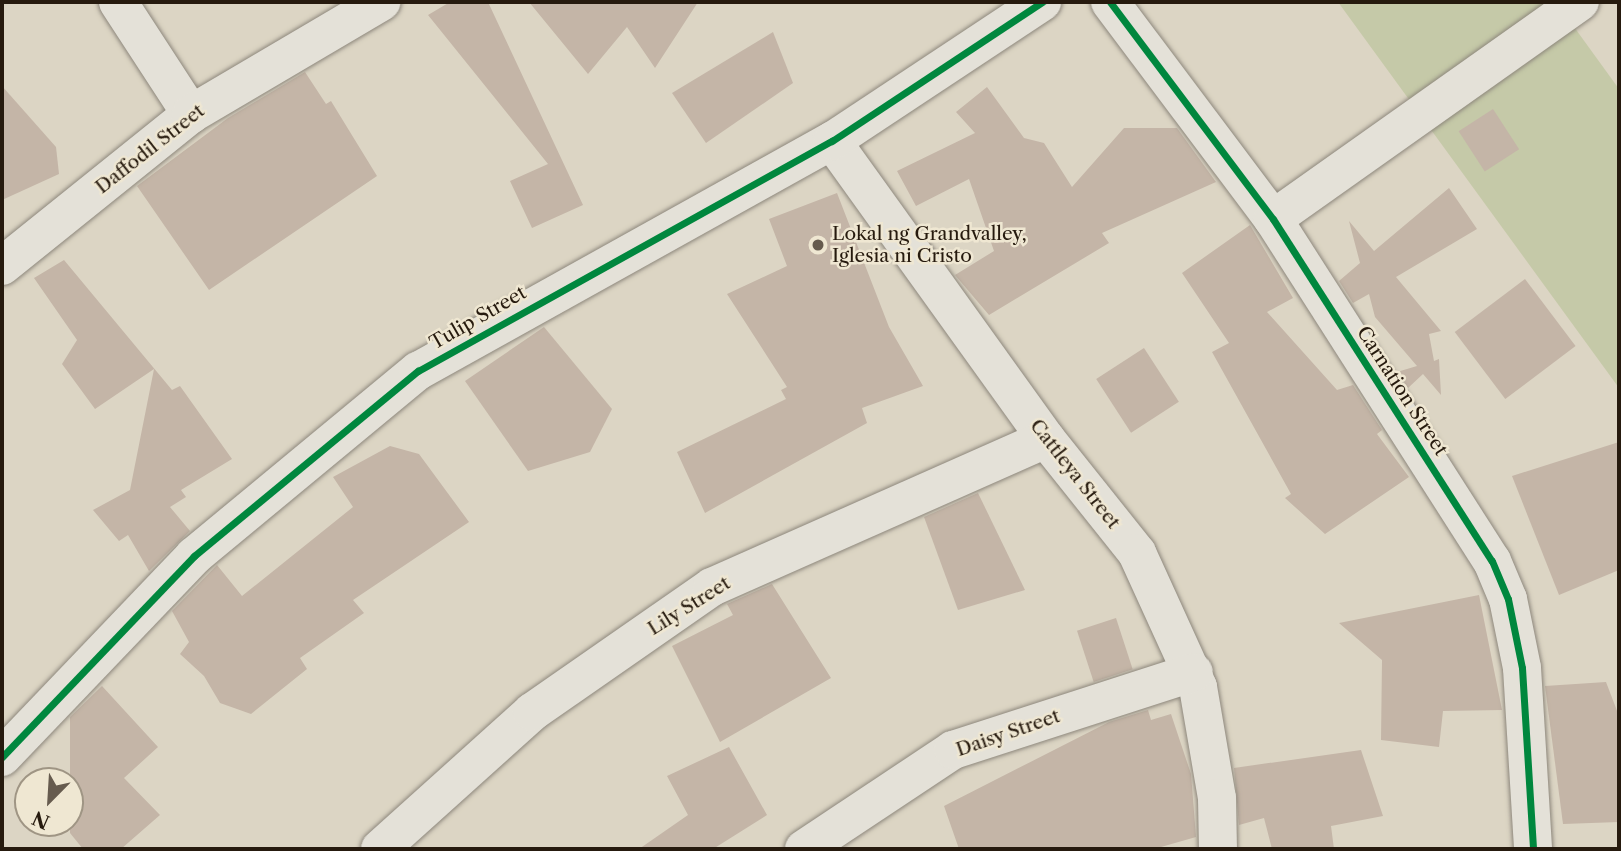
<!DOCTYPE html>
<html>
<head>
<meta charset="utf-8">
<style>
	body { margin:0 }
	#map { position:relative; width:1621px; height:851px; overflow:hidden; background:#dcd5c4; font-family:"Libre Caslon Text",serif }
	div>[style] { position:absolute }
	.green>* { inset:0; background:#c5c9a8 }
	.building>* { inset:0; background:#c4b5a7; transform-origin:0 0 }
	.roads { filter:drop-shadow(0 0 2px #8d877c) drop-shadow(0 0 2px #8d877c) }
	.street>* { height:38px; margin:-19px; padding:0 19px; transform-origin:19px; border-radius:19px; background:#e4e1d8 }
	.cycleway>* { height:7px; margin:-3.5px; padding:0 3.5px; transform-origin:3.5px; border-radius:3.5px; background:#00873e }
	.dots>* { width:19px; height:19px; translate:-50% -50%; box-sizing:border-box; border:4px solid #efe7d2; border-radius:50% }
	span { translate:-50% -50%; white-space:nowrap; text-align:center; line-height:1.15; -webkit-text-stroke:5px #efe7d2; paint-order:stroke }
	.street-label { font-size:19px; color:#261a0e }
	.poi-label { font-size:19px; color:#261a0e }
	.left { translate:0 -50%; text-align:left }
	.frame { position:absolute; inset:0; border:4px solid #261a0e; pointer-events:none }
	.north { position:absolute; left:14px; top:767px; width:70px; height:70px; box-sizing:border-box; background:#efe7d2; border:2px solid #9f9584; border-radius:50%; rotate:204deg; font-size:19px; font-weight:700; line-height:28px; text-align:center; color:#261a0e }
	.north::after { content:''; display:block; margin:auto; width:24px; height:32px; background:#665b4e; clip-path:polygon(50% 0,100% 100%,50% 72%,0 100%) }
</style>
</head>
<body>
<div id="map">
	<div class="green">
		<div style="clip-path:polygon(1338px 2px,1556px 2px,1619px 89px,1619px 388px)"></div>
	</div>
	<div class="building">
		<div style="clip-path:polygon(450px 2px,488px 2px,583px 205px,532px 228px,510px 181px,548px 164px,428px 15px)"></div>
		<div style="clip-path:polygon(529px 2px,698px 2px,655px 68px,627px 27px,588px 74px)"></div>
		<div style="clip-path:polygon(773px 32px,793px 83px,706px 143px,672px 93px)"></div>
		<div style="clip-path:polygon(305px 72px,326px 104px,331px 101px,377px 176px,209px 290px,137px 186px,228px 118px)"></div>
		<div style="clip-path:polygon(2px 86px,56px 147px,59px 174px,2px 200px)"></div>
		<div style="clip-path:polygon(987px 87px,1024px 138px,1044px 143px,1072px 187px,1124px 128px,1177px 128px,1216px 182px,1102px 233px,1109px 243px,989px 315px,955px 275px,994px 251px,969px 179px,916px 206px,897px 171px,975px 133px,956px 112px)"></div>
		<div style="left:1493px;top:109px;width:48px;height:41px;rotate:57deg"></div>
		<div style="clip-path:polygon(1449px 188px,1477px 229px,1396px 277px,1441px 331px,1429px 334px,1434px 361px,1439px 359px,1441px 395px,1423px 374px,1408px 388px,1397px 372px,1417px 366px,1375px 317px,1369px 294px,1353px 303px,1339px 281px,1360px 263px,1349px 221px,1374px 251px)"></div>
		<div style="clip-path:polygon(837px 193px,889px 327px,923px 386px,862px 408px,867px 423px,705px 513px,677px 452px,786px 399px,781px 390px,787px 387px,727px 294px,787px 266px,769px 219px)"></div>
		<div style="clip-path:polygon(1250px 225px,1293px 298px,1267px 312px,1337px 390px,1353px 385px,1382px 430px,1377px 434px,1409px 477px,1325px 534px,1285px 498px,1291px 494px,1212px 352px,1229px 343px,1182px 273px)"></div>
		<div style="clip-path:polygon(64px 260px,172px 390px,180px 386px,232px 459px,181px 490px,186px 497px,170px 507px,190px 531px,149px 571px,128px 535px,119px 541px,93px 510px,130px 490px,154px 369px,95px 409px,62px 364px,77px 340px,34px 278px)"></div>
		<div style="left:1525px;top:279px;width:84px;height:88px;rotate:53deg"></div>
		<div style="clip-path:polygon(544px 327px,612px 409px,590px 452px,528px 471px,465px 381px)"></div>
		<div style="left:1144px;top:348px;width:64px;height:57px;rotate:57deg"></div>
		<div style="clip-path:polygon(1619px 442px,1619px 570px,1559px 595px,1512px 476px)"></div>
		<div style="clip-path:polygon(390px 446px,419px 454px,469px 522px,353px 600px,364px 613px,300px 658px,307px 669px,251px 714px,220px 703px,204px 676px,180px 654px,189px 642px,172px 611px,217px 565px,242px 596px,353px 507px,333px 477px)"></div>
		<div style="clip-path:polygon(978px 493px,1025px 590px,958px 610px,924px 517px)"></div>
		<div style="clip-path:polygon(772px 584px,831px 678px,720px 742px,672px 646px,733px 615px,727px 604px)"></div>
		<div style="clip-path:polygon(1479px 595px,1502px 710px,1443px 711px,1439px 747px,1381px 740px,1382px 660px,1339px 623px)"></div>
		<div style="left:1116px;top:618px;width:54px;height:41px;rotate:72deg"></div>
		<div style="clip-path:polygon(1606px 682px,1619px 716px,1619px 822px,1563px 824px,1545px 686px)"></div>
		<div style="clip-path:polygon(102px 686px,158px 747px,124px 778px,160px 815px,121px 849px,83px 849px,70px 833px,70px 717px)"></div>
		<div style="clip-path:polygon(1148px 710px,1151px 720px,1171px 714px,1191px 774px,1196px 837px,1154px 849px,959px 849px,944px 806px,1109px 722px)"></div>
		<div style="clip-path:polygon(729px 747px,767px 815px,713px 849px,639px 849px,688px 815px,667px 776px)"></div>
		<div style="clip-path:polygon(1361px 750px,1383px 816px,1331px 826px,1334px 849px,1272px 849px,1264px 818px,1239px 825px,1234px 768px)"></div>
	</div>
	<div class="roads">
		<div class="street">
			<div style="left:118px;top:2px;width:134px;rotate:56.9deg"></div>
			<div style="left:1110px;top:2px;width:271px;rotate:53.1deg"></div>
			<div style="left:1273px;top:219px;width:406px;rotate:57.4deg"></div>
			<div style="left:1492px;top:561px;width:41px;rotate:67.2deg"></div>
			<div style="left:1508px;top:599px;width:70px;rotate:78.5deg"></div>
			<div style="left:1522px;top:668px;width:181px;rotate:86.5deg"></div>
			<div style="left:832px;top:141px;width:367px;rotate:54.3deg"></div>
			<div style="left:1046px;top:439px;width:146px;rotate:51.4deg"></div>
			<div style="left:1137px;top:553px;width:147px;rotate:65.5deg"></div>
			<div style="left:1198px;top:687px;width:113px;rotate:80.3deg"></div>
			<div style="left:1217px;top:798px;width:51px;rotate:88.9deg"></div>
			<div style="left:1273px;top:219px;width:376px;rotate:-35.3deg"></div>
			<div style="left:2px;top:266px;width:243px;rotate:-38.8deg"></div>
			<div style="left:191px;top:114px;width:221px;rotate:-30.5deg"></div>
			<div style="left:2px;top:757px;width:278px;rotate:-46.3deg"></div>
			<div style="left:194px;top:556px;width:291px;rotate:-39.6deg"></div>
			<div style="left:418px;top:371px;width:474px;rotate:-29.1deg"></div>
			<div style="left:832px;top:141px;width:252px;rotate:-33.5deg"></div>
			<div style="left:380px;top:849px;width:205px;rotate:-42deg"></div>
			<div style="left:532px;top:712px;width:219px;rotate:-34.8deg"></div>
			<div style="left:712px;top:587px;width:365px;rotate:-23.9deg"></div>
			<div style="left:804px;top:849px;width:179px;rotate:-33.6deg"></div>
			<div style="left:953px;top:750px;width:253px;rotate:-17.9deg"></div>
		</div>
	</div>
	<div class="cycleway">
		<div style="left:1110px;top:2px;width:271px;rotate:53.1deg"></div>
		<div style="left:1273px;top:219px;width:406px;rotate:57.4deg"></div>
		<div style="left:1492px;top:561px;width:41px;rotate:67.2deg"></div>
		<div style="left:1508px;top:599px;width:70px;rotate:78.5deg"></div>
		<div style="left:1522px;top:668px;width:181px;rotate:86.5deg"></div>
		<div style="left:2px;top:757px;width:278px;rotate:-46.3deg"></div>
		<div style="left:194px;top:556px;width:291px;rotate:-39.6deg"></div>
		<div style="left:418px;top:371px;width:474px;rotate:-29.1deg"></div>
		<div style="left:832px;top:141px;width:252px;rotate:-33.5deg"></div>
	</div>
	<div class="dots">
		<div style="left:818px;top:245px;background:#665b4e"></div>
	</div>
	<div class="street-label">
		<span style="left:150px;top:149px;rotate:-38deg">Daffodil Street</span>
		<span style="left:478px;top:318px;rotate:-30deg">Tulip Street</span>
		<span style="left:1402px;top:391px;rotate:57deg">Carnation Street</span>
		<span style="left:1075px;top:474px;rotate:52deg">Cattleya Street</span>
		<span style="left:689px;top:606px;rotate:-32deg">Lily Street</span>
		<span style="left:1008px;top:733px;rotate:-19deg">Daisy Street</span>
	</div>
	<div class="poi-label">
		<span class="left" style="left:832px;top:245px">Lokal ng Grandvalley,<br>Iglesia ni Cristo</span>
	</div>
	<div class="frame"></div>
	<div class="north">N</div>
</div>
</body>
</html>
